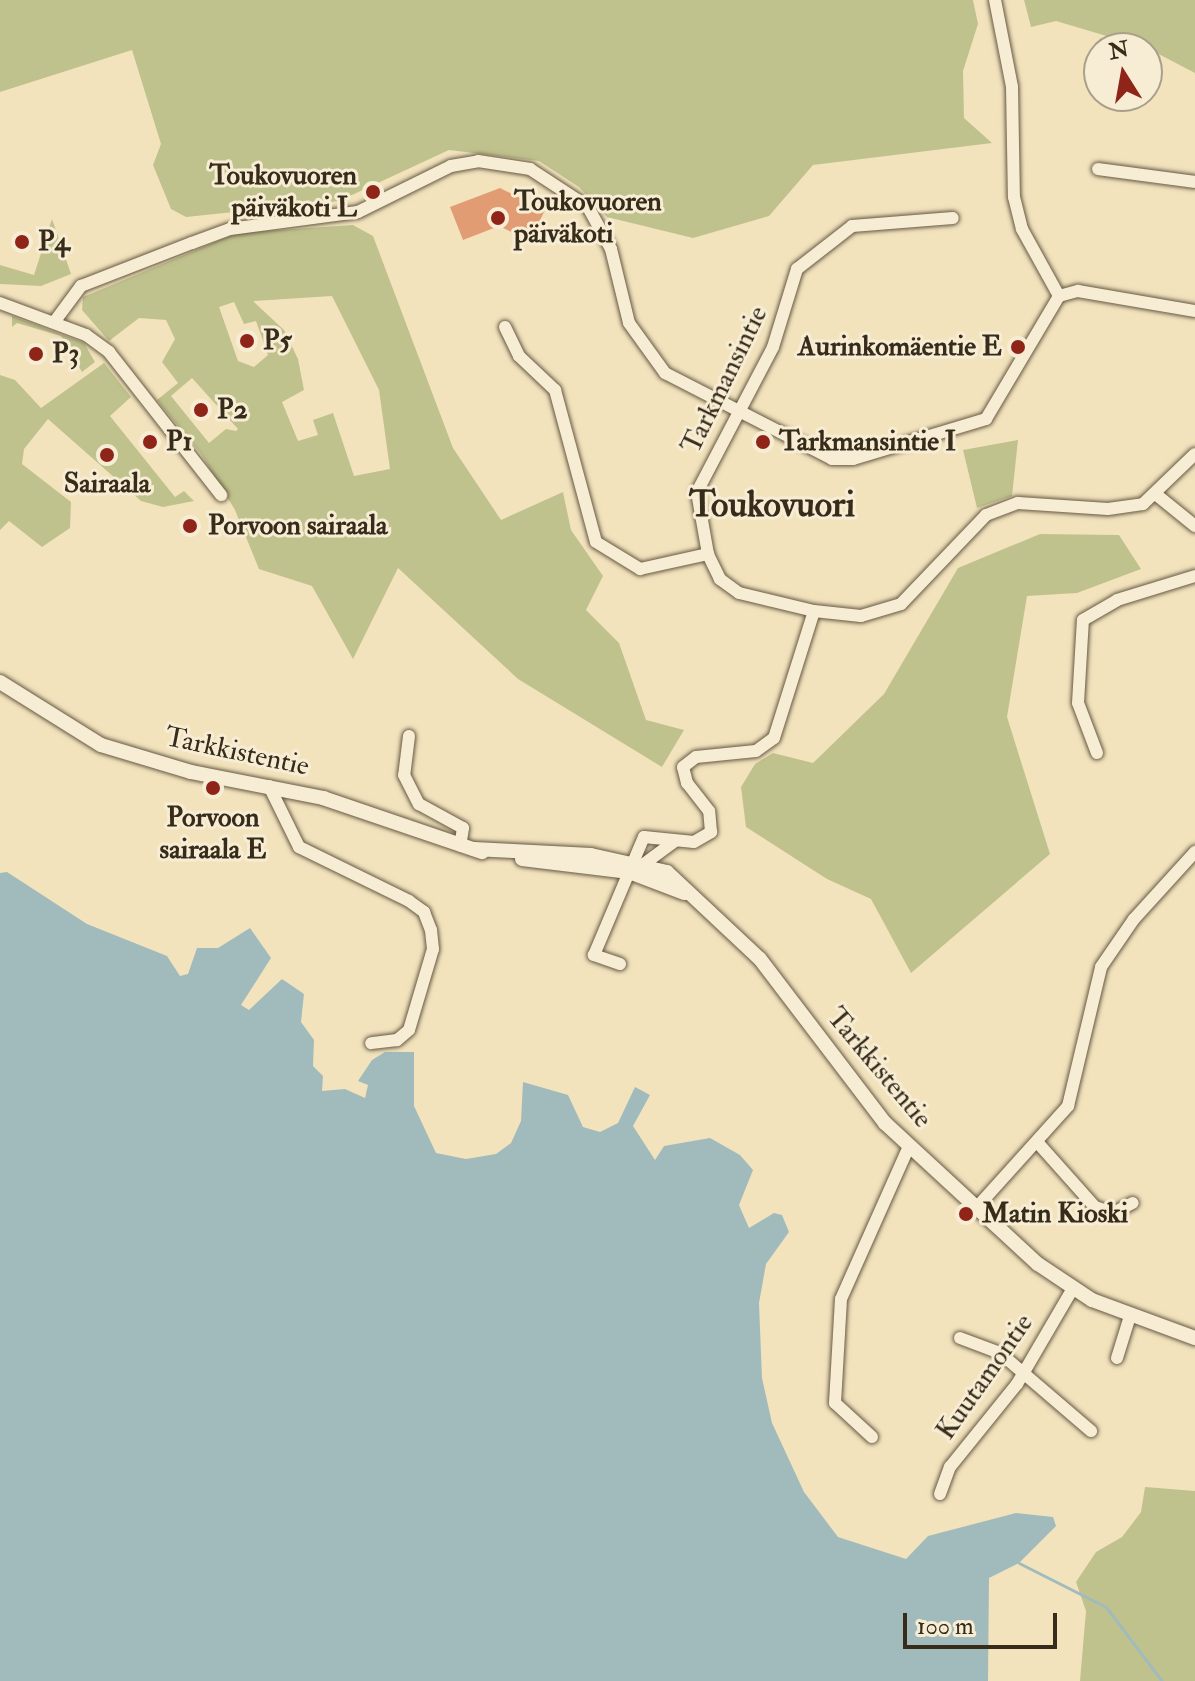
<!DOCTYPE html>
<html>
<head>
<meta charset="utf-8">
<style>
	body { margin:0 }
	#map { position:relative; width:1195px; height:1681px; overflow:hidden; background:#f2e3bd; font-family:"IM FELL Double Pica",serif }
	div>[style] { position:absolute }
	.green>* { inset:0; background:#c0c28d }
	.water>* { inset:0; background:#a1bbbc }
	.stream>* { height:3px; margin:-1.5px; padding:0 1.5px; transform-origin:1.5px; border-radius:1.5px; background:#a1bbbc }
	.building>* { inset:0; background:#e19c74 }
	.roads { filter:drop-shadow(0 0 2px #665943) drop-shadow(0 0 2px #665943) }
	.minor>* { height:12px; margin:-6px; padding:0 6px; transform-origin:6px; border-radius:6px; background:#f7edd4 }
	.tertiary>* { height:14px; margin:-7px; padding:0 7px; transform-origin:7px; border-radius:7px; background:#f7edd4 }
	.dots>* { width:22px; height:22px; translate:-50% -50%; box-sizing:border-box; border:4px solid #f7edd4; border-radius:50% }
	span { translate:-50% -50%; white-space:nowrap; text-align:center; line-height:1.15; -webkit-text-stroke:6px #f7edd4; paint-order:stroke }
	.poi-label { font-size:28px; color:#372b1a; font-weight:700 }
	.right { translate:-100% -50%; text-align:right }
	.left { translate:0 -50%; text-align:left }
	.street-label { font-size:28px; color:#372b1a }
	.district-label { font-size:36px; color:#372b1a; font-weight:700 }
	.north { position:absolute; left:1083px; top:32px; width:80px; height:80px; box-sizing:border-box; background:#f7edd4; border:2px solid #aa9f8a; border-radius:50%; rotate:349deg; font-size:22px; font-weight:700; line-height:32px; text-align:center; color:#372b1a }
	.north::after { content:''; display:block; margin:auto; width:28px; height:36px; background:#8f2418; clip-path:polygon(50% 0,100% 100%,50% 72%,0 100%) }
	.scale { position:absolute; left:903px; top:1613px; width:154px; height:36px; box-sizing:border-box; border:4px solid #372b1a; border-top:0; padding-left:10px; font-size:24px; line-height:28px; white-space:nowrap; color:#372b1a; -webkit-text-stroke:6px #f7edd4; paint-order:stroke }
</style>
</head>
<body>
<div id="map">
	<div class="green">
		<div style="clip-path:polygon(0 0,973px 0,978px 24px,963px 71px,964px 118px,992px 143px,813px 165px,769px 216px,693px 238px,607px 217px,579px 187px,539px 161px,449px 150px,339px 201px,186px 217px,171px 209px,153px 165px,161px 144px,132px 50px,0 92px)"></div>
		<div style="clip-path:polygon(1024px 0,1195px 0,1195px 73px,1147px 48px,1056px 21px,1031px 27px)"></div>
		<div style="clip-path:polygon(52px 219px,71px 274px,41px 286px,0 284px,0 265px,34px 275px)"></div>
		<div style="clip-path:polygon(evenodd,353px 225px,373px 236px,453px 448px,501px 520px,563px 492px,571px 530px,603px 576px,586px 610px,619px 643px,646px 720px,684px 730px,662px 767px,518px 679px,398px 568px,353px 659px,312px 586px,259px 569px,235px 510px,201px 454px,157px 400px,178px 383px,162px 362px,175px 339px,166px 320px,139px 318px,109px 341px,82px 310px,83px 297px,237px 233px,353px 225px,332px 296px,379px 390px,390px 469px,354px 476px,333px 413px,313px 420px,318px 435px,298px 441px,282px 402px,304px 390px,298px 359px,284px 330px,253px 301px,332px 296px,353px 225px,234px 302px,244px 324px,256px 321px,268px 355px,254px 367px,238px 361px,219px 307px,234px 302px,353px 225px,192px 378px,238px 429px,236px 431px,226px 429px,209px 443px,171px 396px,192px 378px)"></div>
		<div style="clip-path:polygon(12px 316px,84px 343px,95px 362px,82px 372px,61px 336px,17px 323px,12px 327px)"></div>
		<div style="clip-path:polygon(104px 363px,131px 397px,110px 416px,175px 497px,184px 491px,194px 501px,163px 507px,141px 501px,48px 419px,24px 449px,22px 464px,71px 502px,70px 528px,42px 547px,9px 521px,0 530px,0 375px,15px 380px,41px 408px)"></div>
		<div style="clip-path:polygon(1018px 440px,1012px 496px,977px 508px,963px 450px)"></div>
		<div style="clip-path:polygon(1040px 534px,1119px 535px,1141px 569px,1077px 593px,1027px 596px,1007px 717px,1050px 854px,911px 973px,871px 899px,827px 879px,746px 827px,741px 787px,755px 764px,773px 753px,813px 763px,884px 694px,958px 568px)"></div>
		<div style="clip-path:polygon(1145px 1487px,1195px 1491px,1195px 1681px,1080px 1681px,1086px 1611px,1076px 1582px,1096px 1552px,1122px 1537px,1141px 1512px)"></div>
	</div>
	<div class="water">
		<div style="clip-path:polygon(7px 872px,87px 924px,167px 956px,180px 976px,188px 974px,197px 948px,218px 948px,250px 928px,271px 958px,241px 1005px,249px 1010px,282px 979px,304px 994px,301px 1022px,314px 1040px,313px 1066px,323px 1076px,322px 1091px,345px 1089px,365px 1098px,368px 1085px,358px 1081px,372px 1060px,385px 1052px,414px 1052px,414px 1106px,436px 1153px,466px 1159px,496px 1154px,511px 1143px,521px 1121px,523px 1082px,568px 1095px,583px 1127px,600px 1132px,618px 1123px,635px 1087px,650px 1095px,633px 1126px,655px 1160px,664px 1146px,710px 1138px,740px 1155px,753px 1170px,739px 1205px,749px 1228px,774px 1213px,782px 1215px,789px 1232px,766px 1264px,759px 1303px,762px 1378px,772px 1423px,804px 1492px,838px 1537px,906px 1559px,928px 1536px,1016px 1513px,1053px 1517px,1056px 1526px,1019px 1563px,989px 1578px,988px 1681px,0 1681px,0 873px)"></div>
	</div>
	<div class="stream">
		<div style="left:1019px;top:1563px;width:97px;rotate:26.8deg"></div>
		<div style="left:1106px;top:1607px;width:93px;rotate:52.9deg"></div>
	</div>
	<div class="building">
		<div style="clip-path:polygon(500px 188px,545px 210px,530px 241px,499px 226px,463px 240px,450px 207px)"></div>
	</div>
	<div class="roads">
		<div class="minor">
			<div style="left:995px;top:0;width:89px;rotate:78.9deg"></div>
			<div style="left:1012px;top:87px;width:110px;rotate:89deg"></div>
			<div style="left:1014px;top:197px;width:33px;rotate:76deg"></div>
			<div style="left:1022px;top:229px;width:77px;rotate:61.1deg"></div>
			<div style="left:1098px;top:169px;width:98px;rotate:7.6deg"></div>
			<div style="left:0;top:303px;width:92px;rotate:20.4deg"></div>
			<div style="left:86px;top:335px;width:29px;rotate:36deg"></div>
			<div style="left:109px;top:352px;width:182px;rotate:51.9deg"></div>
			<div style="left:55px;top:321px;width:44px;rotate:-53.4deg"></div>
			<div style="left:81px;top:286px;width:119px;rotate:-21.2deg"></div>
			<div style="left:192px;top:243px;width:40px;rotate:-20.2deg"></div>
			<div style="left:230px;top:229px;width:129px;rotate:-7.6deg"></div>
			<div style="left:358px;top:212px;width:104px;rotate:-26.3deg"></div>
			<div style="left:451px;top:166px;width:27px;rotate:-10deg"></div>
			<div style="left:478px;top:161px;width:53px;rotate:8.7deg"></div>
			<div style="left:530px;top:169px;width:69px;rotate:33.2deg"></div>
			<div style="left:588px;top:207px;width:48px;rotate:61.3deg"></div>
			<div style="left:611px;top:249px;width:76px;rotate:76.3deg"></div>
			<div style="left:629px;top:323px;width:62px;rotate:54.2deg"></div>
			<div style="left:665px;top:373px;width:188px;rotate:27.2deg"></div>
			<div style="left:832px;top:459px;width:21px"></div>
			<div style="left:853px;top:459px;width:139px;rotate:-16.7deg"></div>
			<div style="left:986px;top:419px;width:143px;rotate:-59.3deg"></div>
			<div style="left:1059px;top:296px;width:20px;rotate:-15deg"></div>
			<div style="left:1078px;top:291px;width:119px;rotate:9.7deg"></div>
			<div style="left:505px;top:327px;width:32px;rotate:64deg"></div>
			<div style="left:519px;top:356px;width:50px;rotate:43.4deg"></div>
			<div style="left:555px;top:390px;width:157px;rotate:74.9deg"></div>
			<div style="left:596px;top:542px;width:52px;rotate:31.5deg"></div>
			<div style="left:640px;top:569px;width:70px;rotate:-12.4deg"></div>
			<div style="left:1158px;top:496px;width:48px;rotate:39deg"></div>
			<div style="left:814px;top:611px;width:77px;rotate:-166.5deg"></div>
			<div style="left:739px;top:593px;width:24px;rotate:-144deg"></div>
			<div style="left:720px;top:579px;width:28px;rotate:-116deg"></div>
			<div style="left:708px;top:554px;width:63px;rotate:-100.1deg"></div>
			<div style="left:697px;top:492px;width:164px;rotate:-62.3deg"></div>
			<div style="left:773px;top:347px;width:82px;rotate:-72.9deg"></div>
			<div style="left:797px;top:269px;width:70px;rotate:-38deg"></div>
			<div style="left:852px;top:226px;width:101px;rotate:-4.5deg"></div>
			<div style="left:409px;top:736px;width:39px;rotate:97deg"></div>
			<div style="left:404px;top:775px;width:33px;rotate:63deg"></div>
			<div style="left:419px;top:804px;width:50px;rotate:28.6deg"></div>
			<div style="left:463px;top:828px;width:18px;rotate:99deg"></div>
			<div style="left:1097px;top:753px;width:53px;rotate:-110.8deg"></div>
			<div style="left:1078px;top:703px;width:83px;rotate:-86.6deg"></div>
			<div style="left:1083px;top:620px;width:39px;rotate:-30deg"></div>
			<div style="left:1117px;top:600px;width:82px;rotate:-17.1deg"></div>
			<div style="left:269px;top:786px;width:68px;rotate:63.8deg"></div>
			<div style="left:299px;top:847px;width:123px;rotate:26.1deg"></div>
			<div style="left:409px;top:901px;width:19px;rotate:36deg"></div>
			<div style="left:424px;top:912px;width:19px;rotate:69deg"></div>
			<div style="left:431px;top:930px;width:19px;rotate:84deg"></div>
			<div style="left:433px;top:949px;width:84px;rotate:106.5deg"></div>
			<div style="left:409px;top:1030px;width:16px;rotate:140deg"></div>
			<div style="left:397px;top:1040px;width:26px;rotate:173deg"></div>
			<div style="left:637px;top:869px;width:47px;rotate:-36.4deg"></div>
			<div style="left:629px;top:872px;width:38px;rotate:-67deg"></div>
			<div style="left:644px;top:837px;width:50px;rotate:5.7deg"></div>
			<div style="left:694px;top:842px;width:20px;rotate:-30deg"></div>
			<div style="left:711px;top:832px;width:21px;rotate:-95deg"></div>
			<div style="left:709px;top:811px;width:36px;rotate:-128deg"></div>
			<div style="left:687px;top:783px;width:16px;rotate:-104deg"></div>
			<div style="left:683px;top:767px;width:16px;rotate:-38deg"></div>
			<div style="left:696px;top:757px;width:60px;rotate:-5.7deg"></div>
			<div style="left:756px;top:751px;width:22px;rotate:-36deg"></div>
			<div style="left:774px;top:738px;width:133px;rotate:-72.5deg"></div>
			<div style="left:814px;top:611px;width:47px;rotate:6.1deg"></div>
			<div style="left:861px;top:616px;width:42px;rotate:-16.7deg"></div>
			<div style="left:901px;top:604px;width:123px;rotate:-46.3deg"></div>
			<div style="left:986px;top:515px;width:34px;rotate:-21deg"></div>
			<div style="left:1018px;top:503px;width:90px;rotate:3.8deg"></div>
			<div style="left:1108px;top:509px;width:35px;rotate:-8deg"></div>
			<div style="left:1143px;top:504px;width:72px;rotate:-43.9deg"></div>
			<div style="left:620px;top:964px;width:28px;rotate:-161deg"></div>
			<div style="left:594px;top:955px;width:90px;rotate:-67.1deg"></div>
			<div style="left:1038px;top:1143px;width:86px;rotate:48.3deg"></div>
			<div style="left:1095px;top:1207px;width:19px;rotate:18deg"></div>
			<div style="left:1113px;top:1213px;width:22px;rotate:-27deg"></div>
			<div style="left:978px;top:1206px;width:135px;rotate:-48deg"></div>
			<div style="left:1068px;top:1106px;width:143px;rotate:-76.6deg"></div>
			<div style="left:1101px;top:967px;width:58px;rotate:-55.5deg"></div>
			<div style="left:1134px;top:919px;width:91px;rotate:-47.7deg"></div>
			<div style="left:960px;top:1338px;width:43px;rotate:20.6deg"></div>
			<div style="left:1000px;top:1353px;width:120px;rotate:40.6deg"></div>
			<div style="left:1117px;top:1358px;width:44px;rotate:-72.8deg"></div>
			<div style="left:872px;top:1437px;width:50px;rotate:-137.4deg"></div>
			<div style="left:835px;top:1403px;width:104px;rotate:-86.7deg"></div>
			<div style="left:841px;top:1299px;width:167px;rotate:-66deg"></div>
			<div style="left:940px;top:1494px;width:29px;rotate:-70deg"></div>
			<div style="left:950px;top:1467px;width:107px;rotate:-51.1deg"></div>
			<div style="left:1017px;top:1384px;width:109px;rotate:-59.7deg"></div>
		</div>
		<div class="tertiary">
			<div style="left:0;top:682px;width:119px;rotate:32deg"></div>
			<div style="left:101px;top:745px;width:94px;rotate:16.7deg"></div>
			<div style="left:191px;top:772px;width:135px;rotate:11.1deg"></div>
			<div style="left:323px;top:798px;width:168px;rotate:18.8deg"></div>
			<div style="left:474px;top:849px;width:117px;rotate:2.9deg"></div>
			<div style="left:591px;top:855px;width:78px;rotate:12.6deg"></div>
			<div style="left:667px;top:872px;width:127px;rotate:43.1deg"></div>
			<div style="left:760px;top:959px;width:206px;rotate:52.7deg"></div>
			<div style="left:885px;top:1123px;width:208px;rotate:42.7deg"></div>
			<div style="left:1038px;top:1264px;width:65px;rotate:33.7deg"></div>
			<div style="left:1092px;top:1300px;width:110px;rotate:20.3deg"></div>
			<div style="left:522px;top:859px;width:108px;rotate:6.9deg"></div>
			<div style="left:629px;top:872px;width:59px;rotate:20.9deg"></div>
		</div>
	</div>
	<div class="dots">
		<div style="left:373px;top:192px;background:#8f2418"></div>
		<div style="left:498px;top:218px;background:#8f2418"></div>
		<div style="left:22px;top:242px;background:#8f2418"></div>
		<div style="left:247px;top:341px;background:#8f2418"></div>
		<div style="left:1018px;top:347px;background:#8f2418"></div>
		<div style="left:36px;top:354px;background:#8f2418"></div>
		<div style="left:201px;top:410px;background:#8f2418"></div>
		<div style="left:150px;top:442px;background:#8f2418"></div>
		<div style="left:763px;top:442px;background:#8f2418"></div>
		<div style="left:107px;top:455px;background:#8f2418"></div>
		<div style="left:190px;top:526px;background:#8f2418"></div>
		<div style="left:213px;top:788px;background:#8f2418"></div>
		<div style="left:966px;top:1214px;background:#8f2418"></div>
	</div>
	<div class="poi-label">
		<span class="right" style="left:357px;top:192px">Toukovuoren<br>päiväkoti L</span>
		<span class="left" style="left:514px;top:218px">Toukovuoren<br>päiväkoti</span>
		<span class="left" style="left:38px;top:242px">P4</span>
		<span class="left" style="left:263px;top:341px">P5</span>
		<span class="right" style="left:1002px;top:347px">Aurinkomäentie E</span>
		<span class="left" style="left:52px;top:354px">P3</span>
		<span class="left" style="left:217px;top:410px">P2</span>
		<span class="left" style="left:166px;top:442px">P1</span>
		<span class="left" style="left:779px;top:442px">Tarkmansintie I</span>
		<span style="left:107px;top:484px">Sairaala</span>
		<span class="left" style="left:208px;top:526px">Porvoon sairaala</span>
		<span style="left:213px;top:834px">Porvoon<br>sairaala E</span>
		<span class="left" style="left:982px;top:1214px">Matin Kioski</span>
	</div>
	<div class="street-label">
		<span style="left:725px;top:380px;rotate:-64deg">Tarkmansintie</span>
		<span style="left:237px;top:752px;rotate:12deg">Tarkkistentie</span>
		<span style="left:879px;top:1068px;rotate:50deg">Tarkkistentie</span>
		<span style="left:985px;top:1377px;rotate:-55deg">Kuutamontie</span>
	</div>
	<div class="district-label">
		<span style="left:772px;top:505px">Toukovuori</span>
	</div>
	<div class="north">N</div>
	<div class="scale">100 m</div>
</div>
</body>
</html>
